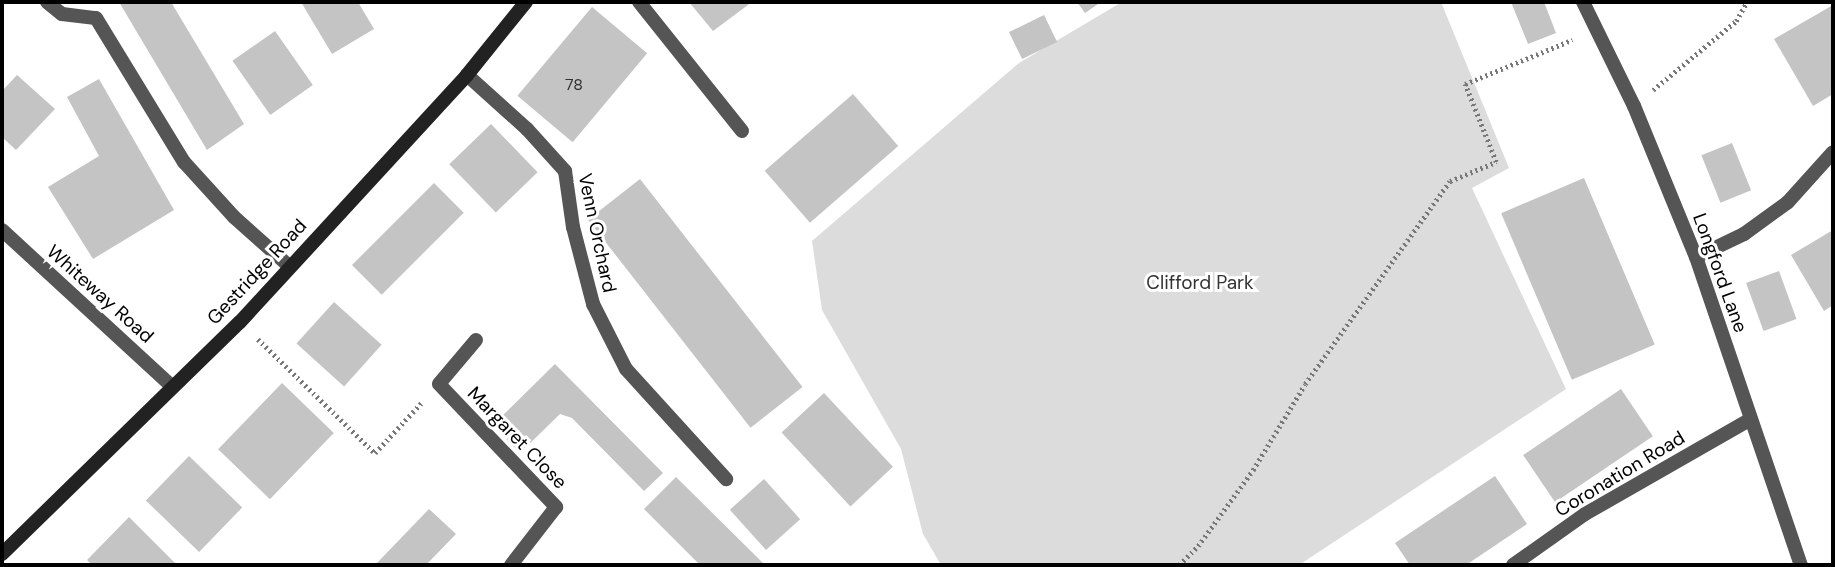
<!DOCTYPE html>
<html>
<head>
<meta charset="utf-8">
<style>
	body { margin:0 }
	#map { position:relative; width:1835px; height:567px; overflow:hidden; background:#fff; font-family:"DM Sans",sans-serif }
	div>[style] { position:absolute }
	.green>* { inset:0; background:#dcdcdc }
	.building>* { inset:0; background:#c4c4c4; transform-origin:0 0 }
	.path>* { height:4.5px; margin-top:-2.25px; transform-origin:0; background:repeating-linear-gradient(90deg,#777 0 2px,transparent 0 5.5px) }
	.lane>* { height:14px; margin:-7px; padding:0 7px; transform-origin:7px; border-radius:7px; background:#555 }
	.street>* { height:14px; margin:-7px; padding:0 7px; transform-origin:7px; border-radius:7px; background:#555 }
	.secondary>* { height:14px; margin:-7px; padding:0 7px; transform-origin:7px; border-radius:7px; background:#222 }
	span { translate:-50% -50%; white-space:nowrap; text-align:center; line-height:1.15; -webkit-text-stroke:6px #fff; paint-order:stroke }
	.number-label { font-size:16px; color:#313131 }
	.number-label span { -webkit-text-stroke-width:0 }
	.street-label { font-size:19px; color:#000 }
	.park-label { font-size:19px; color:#333 }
	.frame { position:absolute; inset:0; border:4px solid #000; pointer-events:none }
</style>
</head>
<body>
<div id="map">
	<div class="green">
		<div style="clip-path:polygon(1122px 2px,1441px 2px,1509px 168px,1472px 188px,1566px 389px,1299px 565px,941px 565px,923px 534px,901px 449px,822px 310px,812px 241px,1019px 63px)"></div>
	</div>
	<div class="building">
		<div style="clip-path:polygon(119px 2px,171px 2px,244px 124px,207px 150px)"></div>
		<div style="clip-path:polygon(301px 2px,358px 2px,374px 29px,332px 54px)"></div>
		<div style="clip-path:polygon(689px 2px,752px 2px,713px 31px)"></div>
		<div style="clip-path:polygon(1077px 2px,1101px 2px,1085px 13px)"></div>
		<div style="clip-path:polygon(1511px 2px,1544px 2px,1556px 33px,1528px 44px)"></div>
		<div style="clip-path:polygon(1833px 5px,1833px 94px,1813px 106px,1774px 39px)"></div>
		<div style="left:592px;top:7px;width:72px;height:116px;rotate:40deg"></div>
		<div style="left:1044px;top:15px;width:30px;height:39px;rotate:64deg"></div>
		<div style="left:275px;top:31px;width:66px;height:52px;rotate:55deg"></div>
		<div style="clip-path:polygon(17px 75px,55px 109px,16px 150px,2px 137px,2px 91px)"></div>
		<div style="clip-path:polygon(99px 79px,174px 210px,93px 259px,48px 187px,99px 156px,67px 97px)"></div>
		<div style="left:853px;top:94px;width:69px;height:117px;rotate:49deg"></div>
		<div style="left:491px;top:124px;width:67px;height:58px;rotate:46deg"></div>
		<div style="left:1732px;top:143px;width:51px;height:33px;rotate:68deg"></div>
		<div style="left:1584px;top:178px;width:181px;height:90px;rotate:67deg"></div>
		<div style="left:640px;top:179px;width:264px;height:66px;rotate:52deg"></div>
		<div style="left:434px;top:183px;width:42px;height:116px;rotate:45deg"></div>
		<div style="clip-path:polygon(1833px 230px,1833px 305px,1824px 311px,1791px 255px)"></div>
		<div style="left:1779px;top:271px;width:51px;height:35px;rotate:70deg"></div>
		<div style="left:334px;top:302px;width:64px;height:56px;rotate:42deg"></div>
		<div style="clip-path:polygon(555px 364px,663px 473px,644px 491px,572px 418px,560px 414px,520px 453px,493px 425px)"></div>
		<div style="left:282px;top:383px;width:72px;height:92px;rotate:44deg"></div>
		<div style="left:1621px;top:389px;width:57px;height:118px;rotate:56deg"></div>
		<div style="left:824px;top:393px;width:101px;height:58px;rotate:47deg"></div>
		<div style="left:189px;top:456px;width:74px;height:62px;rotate:44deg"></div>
		<div style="clip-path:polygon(1495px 476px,1527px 524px,1466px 565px,1410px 565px,1395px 543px)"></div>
		<div style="clip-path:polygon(676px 477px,765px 565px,700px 565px,644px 509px)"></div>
		<div style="left:764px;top:479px;width:54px;height:46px;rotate:48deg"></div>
		<div style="clip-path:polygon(429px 509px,456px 534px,426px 565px,375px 565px)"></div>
		<div style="clip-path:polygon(129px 517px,177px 565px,92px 565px,87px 560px)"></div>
	</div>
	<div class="path">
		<div style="left:1653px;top:90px;width:108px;rotate:-39.7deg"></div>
		<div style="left:1736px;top:21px;width:22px;rotate:-60deg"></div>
		<div style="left:258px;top:339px;width:163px;rotate:44.3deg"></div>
		<div style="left:375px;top:453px;width:69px;rotate:-47.3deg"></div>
		<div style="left:1179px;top:565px;width:27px;rotate:-45deg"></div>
		<div style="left:1198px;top:546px;width:94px;rotate:-54.1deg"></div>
		<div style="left:1253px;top:470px;width:100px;rotate:-58.8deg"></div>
		<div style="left:1305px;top:384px;width:249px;rotate:-54.5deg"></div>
		<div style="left:1450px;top:181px;width:50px;rotate:-22.4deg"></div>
		<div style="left:1496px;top:162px;width:84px;rotate:-111.7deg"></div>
		<div style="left:1465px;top:84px;width:116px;rotate:-22.4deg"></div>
	</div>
	<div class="lane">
		<div style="left:47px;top:2px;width:19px;rotate:39deg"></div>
		<div style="left:62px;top:14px;width:34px;rotate:7deg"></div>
		<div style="left:96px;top:18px;width:169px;rotate:58.6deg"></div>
		<div style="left:184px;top:162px;width:74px;rotate:47.7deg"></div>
		<div style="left:234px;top:217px;width:74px;rotate:41.7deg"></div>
		<div style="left:639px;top:2px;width:165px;rotate:51.4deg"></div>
	</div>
	<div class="street">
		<div style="left:1583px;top:2px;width:116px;rotate:63.9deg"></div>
		<div style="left:1634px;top:106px;width:163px;rotate:67.7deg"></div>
		<div style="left:1696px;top:257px;width:325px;rotate:71.2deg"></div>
		<div style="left:467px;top:75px;width:81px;rotate:42deg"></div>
		<div style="left:527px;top:129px;width:57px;rotate:47.9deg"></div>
		<div style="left:565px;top:171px;width:57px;rotate:81.9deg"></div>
		<div style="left:573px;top:227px;width:80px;rotate:75.4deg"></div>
		<div style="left:593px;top:304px;width:73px;rotate:63.1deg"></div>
		<div style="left:626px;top:369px;width:149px;rotate:47.7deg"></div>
		<div style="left:2px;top:230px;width:232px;rotate:42.6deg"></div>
		<div style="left:1696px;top:257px;width:53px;rotate:-25.6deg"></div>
		<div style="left:1744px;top:234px;width:54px;rotate:-36deg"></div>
		<div style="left:1788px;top:202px;width:67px;rotate:-48deg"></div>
		<div style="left:476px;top:340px;width:57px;rotate:130.1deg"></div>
		<div style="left:439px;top:384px;width:170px;rotate:46.4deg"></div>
		<div style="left:556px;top:507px;width:73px;rotate:127.8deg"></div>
		<div style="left:1513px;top:565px;width:88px;rotate:-35.3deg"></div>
		<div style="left:1585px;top:514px;width:189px;rotate:-29.8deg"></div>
	</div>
	<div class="secondary">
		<div style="left:2px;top:554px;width:332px;rotate:-44.3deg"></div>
		<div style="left:240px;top:322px;width:335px;rotate:-47.4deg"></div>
		<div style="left:467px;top:75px;width:94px;rotate:-51.1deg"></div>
	</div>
	<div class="number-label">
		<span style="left:574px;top:85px">78</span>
	</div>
	<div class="street-label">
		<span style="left:597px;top:233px;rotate:78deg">Venn Orchard</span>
		<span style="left:257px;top:272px;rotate:-47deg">Gestridge Road</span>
		<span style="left:1720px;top:273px;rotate:70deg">Longford Lane</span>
		<span style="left:100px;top:294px;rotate:42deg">Whiteway Road</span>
		<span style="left:517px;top:438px;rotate:46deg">Margaret Close</span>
		<span style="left:1620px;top:474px;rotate:-31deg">Coronation Road</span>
	</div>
	<div class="park-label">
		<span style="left:1200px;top:283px">Clifford Park</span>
	</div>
	<div class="frame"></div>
</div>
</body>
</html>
